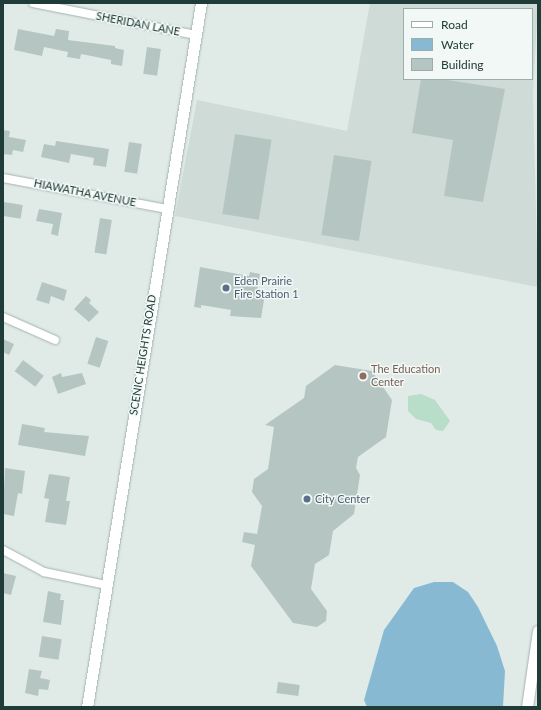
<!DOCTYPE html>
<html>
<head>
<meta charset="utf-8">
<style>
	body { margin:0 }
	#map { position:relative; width:541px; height:710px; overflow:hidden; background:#e0ebe8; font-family:Lato,sans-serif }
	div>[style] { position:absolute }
	.built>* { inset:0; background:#cedbd7 }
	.green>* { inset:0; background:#b8ddc8 }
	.water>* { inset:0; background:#87bad2 }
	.building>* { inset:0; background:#b5c6c2; transform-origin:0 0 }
	.roads { filter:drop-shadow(0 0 1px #a3b3b0) drop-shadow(0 0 1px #a3b3b0) }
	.street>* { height:8px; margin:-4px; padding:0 4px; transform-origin:4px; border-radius:4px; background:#fff }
	.secondary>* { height:11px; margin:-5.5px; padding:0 5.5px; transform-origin:5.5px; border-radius:5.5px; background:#fff }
	.dots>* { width:11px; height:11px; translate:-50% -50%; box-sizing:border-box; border:2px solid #f1f8f5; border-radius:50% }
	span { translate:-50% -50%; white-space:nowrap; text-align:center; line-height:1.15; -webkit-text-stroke:3px #f1f8f5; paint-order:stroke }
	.street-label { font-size:11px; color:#203c39 }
	.service-label { font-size:11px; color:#4e5e75 }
	.left { translate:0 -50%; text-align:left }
	.education-label { font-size:11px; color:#785e54 }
	.frame { position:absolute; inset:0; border:4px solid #203c39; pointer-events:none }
	.legend { position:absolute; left:403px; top:8px; width:130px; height:72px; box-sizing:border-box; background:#f1f8f5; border:1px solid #9dadaa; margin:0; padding:5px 7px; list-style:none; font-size:12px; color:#203c39 }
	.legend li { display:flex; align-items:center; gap:8px; height:20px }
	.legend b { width:20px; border:1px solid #9dadaa }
</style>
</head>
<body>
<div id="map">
	<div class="built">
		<div style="clip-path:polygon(evenodd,370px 3px,538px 3px,533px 94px,538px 287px,175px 216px,197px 100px,347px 131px,370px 3px,404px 9px,532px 9px,532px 79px,404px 79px,404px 9px)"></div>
	</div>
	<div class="green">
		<div style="clip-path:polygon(421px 394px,435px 400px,450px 421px,443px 431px,436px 430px,431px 423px,416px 419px,408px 411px,408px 396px)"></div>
	</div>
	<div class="water">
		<div style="clip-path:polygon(434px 582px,453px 582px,468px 592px,478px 607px,497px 646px,505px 671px,503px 707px,367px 707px,364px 700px,384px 630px,414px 588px)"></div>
	</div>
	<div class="building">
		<div style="clip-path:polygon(18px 29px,54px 36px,56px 29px,69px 31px,68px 40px,115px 46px,115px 48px,124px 50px,122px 66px,111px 64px,111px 60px,81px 54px,80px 59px,67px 57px,68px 52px,44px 47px,42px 56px,14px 50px)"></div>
		<div style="left:147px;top:47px;width:14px;height:27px;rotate:8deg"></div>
		<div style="clip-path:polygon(421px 79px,442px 79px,505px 89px,483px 202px,444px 196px,453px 140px,412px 133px)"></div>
		<div style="clip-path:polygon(3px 130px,10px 131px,9px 137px,26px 140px,23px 152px,13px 150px,12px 155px,3px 154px)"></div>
		<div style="left:235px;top:134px;width:37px;height:81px;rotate:9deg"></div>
		<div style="clip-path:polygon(56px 141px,109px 149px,106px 167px,93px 165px,94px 158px,71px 154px,69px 163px,41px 157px,44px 144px,55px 146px)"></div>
		<div style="left:129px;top:142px;width:13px;height:30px;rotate:9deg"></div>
		<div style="left:334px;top:155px;width:38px;height:81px;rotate:9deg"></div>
		<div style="left:4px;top:202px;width:19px;height:14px;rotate:9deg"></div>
		<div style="clip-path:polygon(39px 209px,62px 213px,58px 236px,51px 234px,53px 224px,36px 221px)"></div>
		<div style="left:100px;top:218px;width:12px;height:35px;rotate:9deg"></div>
		<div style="clip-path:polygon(200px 267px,249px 276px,250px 272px,260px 274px,257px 293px,265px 294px,261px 318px,230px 316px,231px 310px,201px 305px,201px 308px,194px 307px)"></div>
		<div style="clip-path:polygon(42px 282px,67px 290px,64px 301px,51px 296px,49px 304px,36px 300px)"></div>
		<div style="clip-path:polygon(86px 296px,91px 300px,89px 303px,99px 312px,89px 322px,74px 309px)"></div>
		<div style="left:96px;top:337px;width:13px;height:28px;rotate:18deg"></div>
		<div style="clip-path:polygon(3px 339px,14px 344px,9px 355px,3px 352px)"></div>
		<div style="left:23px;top:360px;width:26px;height:14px;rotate:37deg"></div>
		<div style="clip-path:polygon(335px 365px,372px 371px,392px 400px,386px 437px,358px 457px,356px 468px,360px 475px,354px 514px,333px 531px,329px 555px,315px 564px,311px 589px,327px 611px,326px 621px,317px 627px,293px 623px,251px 566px,255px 545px,242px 542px,244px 532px,257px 534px,262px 506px,252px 492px,254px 479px,268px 469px,274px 427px,265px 425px,304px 398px,306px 386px)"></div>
		<div style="clip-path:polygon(61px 373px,62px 377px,82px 373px,86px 384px,58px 394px,52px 377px)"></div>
		<div style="clip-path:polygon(22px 424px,45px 428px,44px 432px,89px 436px,85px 456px,18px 445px)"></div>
		<div style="clip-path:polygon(5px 468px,25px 471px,22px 494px,18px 493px,14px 516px,3px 514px)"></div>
		<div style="clip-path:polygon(49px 474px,70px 477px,66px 501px,70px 501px,66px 525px,45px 522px,49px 499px,44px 498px)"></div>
		<div style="clip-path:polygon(3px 573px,16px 576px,11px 595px,3px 593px)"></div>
		<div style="clip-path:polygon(48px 591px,61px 594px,60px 600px,64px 600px,61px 625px,43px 622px)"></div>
		<div style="left:42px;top:636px;width:20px;height:21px;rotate:9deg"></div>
		<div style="clip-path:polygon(29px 669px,42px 671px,40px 678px,50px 680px,48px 690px,39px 689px,38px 696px,25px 693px)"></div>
		<div style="left:278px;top:682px;width:22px;height:11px;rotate:8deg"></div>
	</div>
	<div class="roads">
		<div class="street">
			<div style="left:33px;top:3px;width:166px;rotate:11.1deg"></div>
			<div style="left:3px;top:178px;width:167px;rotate:10.7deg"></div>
			<div style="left:3px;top:317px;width:57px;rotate:23.9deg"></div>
			<div style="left:3px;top:550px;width:47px;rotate:28.2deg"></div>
			<div style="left:44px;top:572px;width:63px;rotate:11.8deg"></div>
		</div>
		<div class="secondary">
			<div style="left:87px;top:707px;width:713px;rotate:-80.8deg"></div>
			<div style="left:527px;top:707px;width:77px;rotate:-81.8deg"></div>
		</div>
	</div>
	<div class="dots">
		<div style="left:226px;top:288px;background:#5c6f8a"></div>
		<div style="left:363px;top:376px;background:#8d6e63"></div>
		<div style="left:307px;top:499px;background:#5c6f8a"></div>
	</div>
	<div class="street-label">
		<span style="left:138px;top:24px;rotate:11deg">SHERIDAN LANE</span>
		<span style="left:85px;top:193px;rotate:11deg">HIAWATHA AVENUE</span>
		<span style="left:143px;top:355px;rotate:-81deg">SCENIC HEIGHTS ROAD</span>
	</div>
	<div class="service-label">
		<span class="left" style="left:234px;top:288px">Eden Prairie<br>Fire Station 1</span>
		<span class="left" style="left:315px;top:499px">City Center</span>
	</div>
	<div class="education-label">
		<span class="left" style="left:371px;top:376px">The Education<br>Center</span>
	</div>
	<div class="frame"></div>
	<ul class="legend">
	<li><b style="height:5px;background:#fff"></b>Road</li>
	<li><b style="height:11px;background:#87bad2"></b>Water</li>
	<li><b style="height:11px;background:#b5c6c2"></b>Building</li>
	</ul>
</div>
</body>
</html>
